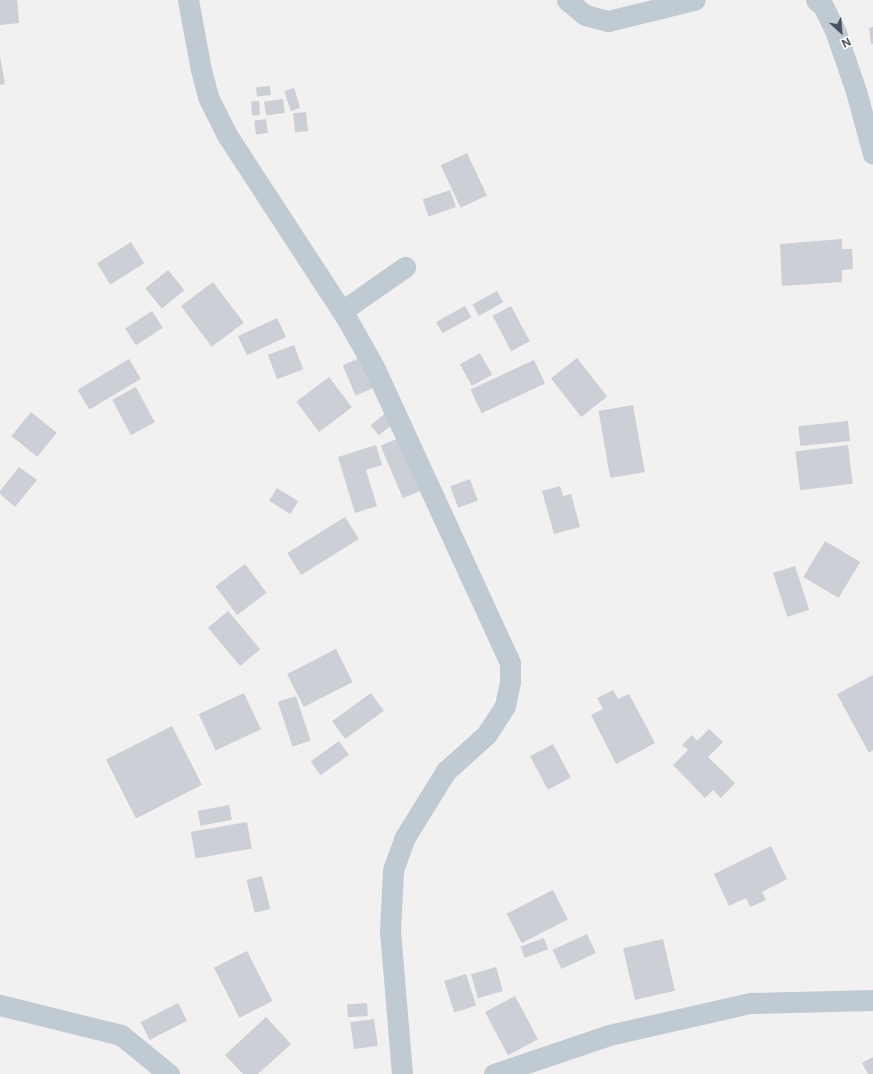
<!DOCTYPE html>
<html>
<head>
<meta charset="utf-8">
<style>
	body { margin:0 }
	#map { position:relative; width:873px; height:1074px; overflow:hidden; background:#f2f0f0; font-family:Inter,sans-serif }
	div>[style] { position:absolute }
	.building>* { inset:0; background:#cccfd5; transform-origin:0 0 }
	.minor>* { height:21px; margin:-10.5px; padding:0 10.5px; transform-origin:10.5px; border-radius:10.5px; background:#c0cad2 }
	span { translate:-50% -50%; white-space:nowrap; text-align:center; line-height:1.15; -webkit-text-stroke:3px #fff; paint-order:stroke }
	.north { position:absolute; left:821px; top:12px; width:40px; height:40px; -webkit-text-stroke:3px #fff; paint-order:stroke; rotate:154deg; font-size:11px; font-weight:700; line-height:16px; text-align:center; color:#47535e }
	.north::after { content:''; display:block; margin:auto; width:14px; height:18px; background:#47535e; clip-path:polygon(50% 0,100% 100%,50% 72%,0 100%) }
</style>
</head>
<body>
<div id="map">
	<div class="building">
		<div style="clip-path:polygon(0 0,17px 0,19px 23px,0 25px)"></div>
		<div style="clip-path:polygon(873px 27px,873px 44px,871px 44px,869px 28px)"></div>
		<div style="clip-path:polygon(0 56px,5px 84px,0 85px)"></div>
		<div style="left:270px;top:86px;width:9px;height:14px;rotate:84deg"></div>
		<div style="left:294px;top:88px;width:21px;height:10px;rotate:73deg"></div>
		<div style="left:283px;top:99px;width:14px;height:19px;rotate:82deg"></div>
		<div style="left:259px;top:101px;width:14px;height:8px;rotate:86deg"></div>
		<div style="left:306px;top:112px;width:19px;height:13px;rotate:84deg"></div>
		<div style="left:266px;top:119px;width:14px;height:12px;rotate:82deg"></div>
		<div style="left:467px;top:153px;width:47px;height:29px;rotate:65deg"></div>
		<div style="left:450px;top:190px;width:18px;height:29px;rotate:71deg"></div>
		<div style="clip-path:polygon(842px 239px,842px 249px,852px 249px,853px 269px,842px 270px,842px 282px,782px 286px,780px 244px)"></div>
		<div style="left:131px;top:242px;width:25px;height:40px;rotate:58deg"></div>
		<div style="left:168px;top:270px;width:26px;height:29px;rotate:51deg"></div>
		<div style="left:213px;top:282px;width:51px;height:40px;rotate:53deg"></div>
		<div style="left:497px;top:291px;width:13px;height:28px;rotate:61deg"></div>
		<div style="left:465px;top:306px;width:13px;height:33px;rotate:61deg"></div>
		<div style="left:511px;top:306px;width:40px;height:21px;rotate:62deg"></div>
		<div style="left:152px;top:311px;width:20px;height:32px;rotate:57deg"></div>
		<div style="left:277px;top:318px;width:21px;height:43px;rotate:65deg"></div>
		<div style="left:294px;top:345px;width:26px;height:28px;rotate:69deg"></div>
		<div style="left:480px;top:353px;width:25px;height:23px;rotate:61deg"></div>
		<div style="left:362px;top:357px;width:33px;height:21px;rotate:67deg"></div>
		<div style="left:577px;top:358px;width:49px;height:33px;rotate:52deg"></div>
		<div style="left:129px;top:359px;width:23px;height:60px;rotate:59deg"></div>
		<div style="left:534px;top:360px;width:26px;height:70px;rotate:65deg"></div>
		<div style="left:329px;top:377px;width:38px;height:41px;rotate:53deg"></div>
		<div style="left:136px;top:387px;width:40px;height:27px;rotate:62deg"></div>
		<div style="left:633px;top:405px;width:68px;height:35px;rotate:80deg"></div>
		<div style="left:31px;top:412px;width:33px;height:31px;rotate:39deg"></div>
		<div style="left:387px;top:412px;width:13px;height:21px;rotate:51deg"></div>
		<div style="left:848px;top:421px;width:20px;height:50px;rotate:84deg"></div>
		<div style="left:399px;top:438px;width:57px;height:20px;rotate:67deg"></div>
		<div style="clip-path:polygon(376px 445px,382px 465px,366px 470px,377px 506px,355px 513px,338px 457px)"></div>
		<div style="left:848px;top:445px;width:39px;height:53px;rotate:83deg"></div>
		<div style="clip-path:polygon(19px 467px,37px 480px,15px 507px,0 494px,0 491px)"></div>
		<div style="left:470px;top:479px;width:23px;height:21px;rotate:70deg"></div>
		<div style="clip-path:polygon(560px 486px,563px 496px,571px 494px,580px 527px,554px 534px,542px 491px)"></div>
		<div style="left:277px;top:488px;width:25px;height:15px;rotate:32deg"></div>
		<div style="left:345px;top:517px;width:26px;height:68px;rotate:58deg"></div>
		<div style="left:825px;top:541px;width:41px;height:42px;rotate:31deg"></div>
		<div style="left:245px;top:564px;width:36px;height:37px;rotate:53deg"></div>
		<div style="left:795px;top:566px;width:46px;height:23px;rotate:72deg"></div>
		<div style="left:228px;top:611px;width:50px;height:26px;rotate:50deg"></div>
		<div style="left:336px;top:649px;width:37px;height:55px;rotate:63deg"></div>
		<div style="clip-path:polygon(873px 675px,873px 750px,869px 753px,837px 694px)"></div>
		<div style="clip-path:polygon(613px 690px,618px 699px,629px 694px,655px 743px,616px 764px,591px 715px,603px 709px,597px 698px)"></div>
		<div style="left:244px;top:693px;width:40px;height:50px;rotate:65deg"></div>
		<div style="left:371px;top:693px;width:22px;height:48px;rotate:54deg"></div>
		<div style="left:296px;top:696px;width:47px;height:19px;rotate:72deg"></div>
		<div style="left:172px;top:726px;width:66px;height:74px;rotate:63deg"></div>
		<div style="clip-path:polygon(709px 729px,723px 742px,708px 757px,735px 783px,721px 798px,713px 790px,705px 798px,673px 765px,688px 750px,682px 745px,692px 735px,697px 741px)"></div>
		<div style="left:339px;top:741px;width:17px;height:35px;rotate:54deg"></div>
		<div style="left:553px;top:744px;width:38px;height:26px;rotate:62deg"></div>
		<div style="left:229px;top:805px;width:15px;height:32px;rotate:79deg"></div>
		<div style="left:247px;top:822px;width:27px;height:57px;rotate:80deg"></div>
		<div style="clip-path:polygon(771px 846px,787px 879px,762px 892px,766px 900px,750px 907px,746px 898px,729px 906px,714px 874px)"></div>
		<div style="left:262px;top:876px;width:34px;height:16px;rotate:76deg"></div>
		<div style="left:553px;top:890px;width:33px;height:52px;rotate:63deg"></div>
		<div style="left:587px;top:934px;width:21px;height:38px;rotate:65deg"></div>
		<div style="left:544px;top:938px;width:12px;height:25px;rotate:70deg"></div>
		<div style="left:663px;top:939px;width:53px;height:41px;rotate:77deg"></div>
		<div style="left:247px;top:951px;width:56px;height:37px;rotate:63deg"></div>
		<div style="left:496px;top:967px;width:25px;height:26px;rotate:74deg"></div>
		<div style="left:466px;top:974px;width:33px;height:23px;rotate:72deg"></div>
		<div style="left:515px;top:996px;width:49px;height:34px;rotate:62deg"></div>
		<div style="left:178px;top:1003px;width:20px;height:42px;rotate:63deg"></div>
		<div style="left:367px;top:1003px;width:13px;height:20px;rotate:86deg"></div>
		<div style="clip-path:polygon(266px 1017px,291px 1044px,258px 1074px,243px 1074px,225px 1055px)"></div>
		<div style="left:374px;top:1019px;width:27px;height:24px;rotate:82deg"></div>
		<div style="clip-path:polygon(873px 1057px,873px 1074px,868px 1074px,862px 1063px)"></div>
	</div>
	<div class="minor">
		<div style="left:188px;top:0;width:71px;rotate:79.5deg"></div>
		<div style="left:201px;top:70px;width:28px;rotate:75deg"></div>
		<div style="left:208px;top:97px;width:42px;rotate:63.4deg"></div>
		<div style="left:227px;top:135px;width:220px;rotate:56.9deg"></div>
		<div style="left:347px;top:319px;width:55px;rotate:60.6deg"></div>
		<div style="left:374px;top:367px;width:326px;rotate:65.3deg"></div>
		<div style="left:510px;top:663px;width:19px;rotate:90deg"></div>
		<div style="left:510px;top:682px;width:25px;rotate:102deg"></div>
		<div style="left:505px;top:706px;width:33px;rotate:123deg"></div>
		<div style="left:487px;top:734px;width:55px;rotate:137.9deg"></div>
		<div style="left:446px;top:771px;width:78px;rotate:121.8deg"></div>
		<div style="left:405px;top:837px;width:35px;rotate:110deg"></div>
		<div style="left:393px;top:870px;width:61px;rotate:92.8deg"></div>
		<div style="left:390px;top:931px;width:144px;rotate:85.2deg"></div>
		<div style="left:567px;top:0;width:23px;rotate:40deg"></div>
		<div style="left:585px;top:15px;width:24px;rotate:15deg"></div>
		<div style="left:608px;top:21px;width:89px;rotate:-13.7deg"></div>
		<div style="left:816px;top:0;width:9px;rotate:41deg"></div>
		<div style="left:823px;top:6px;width:30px;rotate:64deg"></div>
		<div style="left:836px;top:33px;width:61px;rotate:71deg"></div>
		<div style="left:856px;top:91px;width:65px;rotate:74.9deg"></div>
		<div style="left:342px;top:311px;width:77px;rotate:-34.9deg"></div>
		<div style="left:0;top:1005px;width:125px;rotate:13.9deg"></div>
		<div style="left:121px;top:1035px;width:62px;rotate:39.1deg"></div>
		<div style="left:494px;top:1074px;width:121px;rotate:-18.7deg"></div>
		<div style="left:609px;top:1035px;width:145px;rotate:-12.8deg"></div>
		<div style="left:750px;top:1003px;width:123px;rotate:-1.4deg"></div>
	</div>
	<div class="north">N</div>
</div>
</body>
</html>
